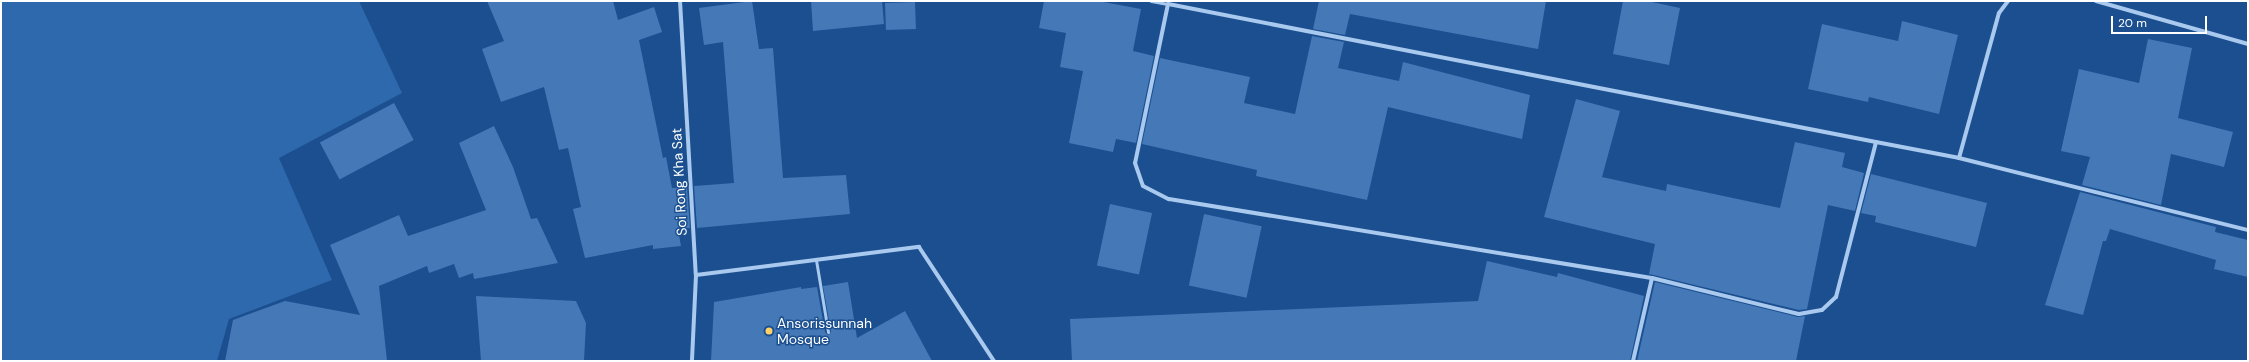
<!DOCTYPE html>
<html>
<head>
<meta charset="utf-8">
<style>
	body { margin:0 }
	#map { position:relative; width:2249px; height:362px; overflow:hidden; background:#1b4f8f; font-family:"DM Sans",sans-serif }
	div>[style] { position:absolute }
	.green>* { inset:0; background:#2e69ad }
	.building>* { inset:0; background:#4478b7; transform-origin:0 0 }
	.lane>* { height:3px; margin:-1.5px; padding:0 1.5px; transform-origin:1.5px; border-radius:1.5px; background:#a9c9ee }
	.street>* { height:4px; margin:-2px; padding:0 2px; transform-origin:2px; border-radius:2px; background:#a9c9ee }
	.dots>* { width:11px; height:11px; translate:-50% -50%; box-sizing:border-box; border:2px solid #1b4f8f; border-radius:50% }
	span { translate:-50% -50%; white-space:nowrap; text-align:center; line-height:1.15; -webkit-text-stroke:3px #1b4f8f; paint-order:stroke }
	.street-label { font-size:14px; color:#fff }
	.poi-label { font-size:14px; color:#fff }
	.left { translate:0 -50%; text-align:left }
	.frame { position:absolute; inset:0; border:2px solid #fff; pointer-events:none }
	.scale { position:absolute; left:2111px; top:16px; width:96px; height:18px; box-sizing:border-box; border:2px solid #fff; border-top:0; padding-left:5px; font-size:12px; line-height:14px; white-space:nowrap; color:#fff; -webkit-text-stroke:3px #1b4f8f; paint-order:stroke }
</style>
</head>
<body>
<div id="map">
	<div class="green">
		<div style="clip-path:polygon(1px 1px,359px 1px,402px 93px,279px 158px,332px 280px,229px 319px,217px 361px,1px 361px)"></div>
	</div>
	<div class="building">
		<div style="clip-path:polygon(487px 1px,613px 1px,618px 20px,654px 7px,662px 32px,639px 40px,663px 158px,666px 157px,672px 188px,687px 187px,690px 228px,678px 229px,681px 246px,653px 249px,653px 245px,585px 258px,573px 209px,581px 207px,568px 148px,559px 150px,544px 87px,501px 102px,482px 49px,504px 41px)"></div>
		<div style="clip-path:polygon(752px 1px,759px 49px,773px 48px,783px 178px,846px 175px,850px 214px,697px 228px,694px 186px,734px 183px,723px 42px,704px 45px,699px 8px)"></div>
		<div style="clip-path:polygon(811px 1px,882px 1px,884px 24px,813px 31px)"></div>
		<div style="clip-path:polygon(1044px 1px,1098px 1px,1141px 9px,1133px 51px,1154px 56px,1136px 143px,1116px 139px,1113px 152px,1069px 143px,1083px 71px,1060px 67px,1066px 33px,1039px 28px)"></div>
		<div style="clip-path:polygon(1319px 1px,1546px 1px,1538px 49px,1350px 14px,1345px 35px,1313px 29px)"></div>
		<div style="clip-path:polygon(1623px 1px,1647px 1px,1680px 8px,1669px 65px,1613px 54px)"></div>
		<div style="left:915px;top:2px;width:27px;height:30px;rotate:88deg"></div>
		<div style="clip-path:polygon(1902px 21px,1958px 35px,1939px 114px,1869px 97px,1868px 102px,1808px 89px,1822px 24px,1898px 41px)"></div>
		<div style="clip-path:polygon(1312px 36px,1344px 42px,1338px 68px,1399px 81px,1403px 62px,1530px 95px,1522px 139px,1388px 107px,1367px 200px,1256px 176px,1257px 170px,1142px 144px,1160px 58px,1250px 77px,1244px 103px,1295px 114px)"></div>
		<div style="clip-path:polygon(2148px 39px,2192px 48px,2178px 118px,2233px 132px,2224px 167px,2171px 154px,2161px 205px,2082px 185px,2090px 157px,2061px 151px,2079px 69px,2139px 83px)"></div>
		<div style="clip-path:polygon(1576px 99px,1620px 111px,1602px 177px,1666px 191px,1667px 184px,1780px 208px,1795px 142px,1845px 153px,1842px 167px,1864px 173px,1855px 211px,1828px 205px,1807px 309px,1799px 310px,1649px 274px,1655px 244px,1544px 217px)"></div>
		<div style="left:394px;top:103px;width:42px;height:84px;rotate:62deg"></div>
		<div style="clip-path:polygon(494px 126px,513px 167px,531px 219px,537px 218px,558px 263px,474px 279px,473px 273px,459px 278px,454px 264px,429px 273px,427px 266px,379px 286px,387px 361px,225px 361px,233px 320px,285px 301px,360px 315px,330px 245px,399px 215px,408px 236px,486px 210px,459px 143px)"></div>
		<div style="clip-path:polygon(1871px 174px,1987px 203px,1976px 247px,1875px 222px,1876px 216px,1861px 213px)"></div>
		<div style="clip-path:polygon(2080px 192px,2216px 227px,2215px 232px,2248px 240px,2248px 277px,2214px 269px,2216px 260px,2110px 229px,2106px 241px,2103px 241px,2083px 315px,2045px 305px)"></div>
		<div style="left:1110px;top:204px;width:43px;height:63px;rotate:12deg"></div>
		<div style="left:1204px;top:214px;width:59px;height:73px;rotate:12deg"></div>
		<div style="clip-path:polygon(1487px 261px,1557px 277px,1558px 273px,1644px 296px,1630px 361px,1072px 361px,1070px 319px,1478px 301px)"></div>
		<div style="clip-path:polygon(848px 282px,857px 338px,905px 311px,932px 361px,711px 361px,714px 302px,801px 287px,801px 289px,817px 287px,825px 332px,828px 335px,831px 332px,823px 286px)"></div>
		<div style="clip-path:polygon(1655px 282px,1798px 317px,1805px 316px,1796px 361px,1637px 361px)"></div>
		<div style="clip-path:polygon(476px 296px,576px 301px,586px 323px,584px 361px,481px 361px)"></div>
	</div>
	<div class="lane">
		<div style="left:1151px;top:1px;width:17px;rotate:10deg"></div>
		<div style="left:816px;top:260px;width:73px;rotate:80.5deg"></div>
	</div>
	<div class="street">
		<div style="left:680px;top:1px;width:274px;rotate:86.7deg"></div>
		<div style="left:696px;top:275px;width:86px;rotate:92.7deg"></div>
		<div style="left:2096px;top:1px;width:158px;rotate:15.8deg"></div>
		<div style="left:1876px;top:142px;width:721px;rotate:-168.97deg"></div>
		<div style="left:1168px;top:4px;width:162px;rotate:101.7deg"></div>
		<div style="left:1135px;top:163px;width:24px;rotate:71deg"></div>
		<div style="left:1143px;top:186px;width:29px;rotate:27deg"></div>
		<div style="left:1169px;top:199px;width:489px;rotate:9.3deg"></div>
		<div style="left:1652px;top:278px;width:151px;rotate:13.8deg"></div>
		<div style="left:1799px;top:314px;width:23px;rotate:-10deg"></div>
		<div style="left:1822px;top:310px;width:19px;rotate:-43deg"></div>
		<div style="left:1836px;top:297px;width:160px;rotate:-75.5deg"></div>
		<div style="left:1876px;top:142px;width:85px;rotate:10.9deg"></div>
		<div style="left:1959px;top:158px;width:298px;rotate:14deg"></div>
		<div style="left:1959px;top:158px;width:150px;rotate:-74.6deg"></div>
		<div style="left:1999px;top:13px;width:15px;rotate:-53deg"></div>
		<div style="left:696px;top:275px;width:225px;rotate:-7.2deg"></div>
		<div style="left:919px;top:247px;width:136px;rotate:56.7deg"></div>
		<div style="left:1633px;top:361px;width:85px;rotate:-77.1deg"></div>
	</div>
	<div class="dots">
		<div style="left:769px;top:331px;background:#ffd166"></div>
	</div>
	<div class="street-label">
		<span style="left:679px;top:182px;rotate:-93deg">Soi Rong Kha Sat</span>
	</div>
	<div class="poi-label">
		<span class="left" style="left:777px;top:331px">Ansorissunnah<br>Mosque</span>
	</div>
	<div class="frame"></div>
	<div class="scale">20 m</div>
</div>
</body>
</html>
